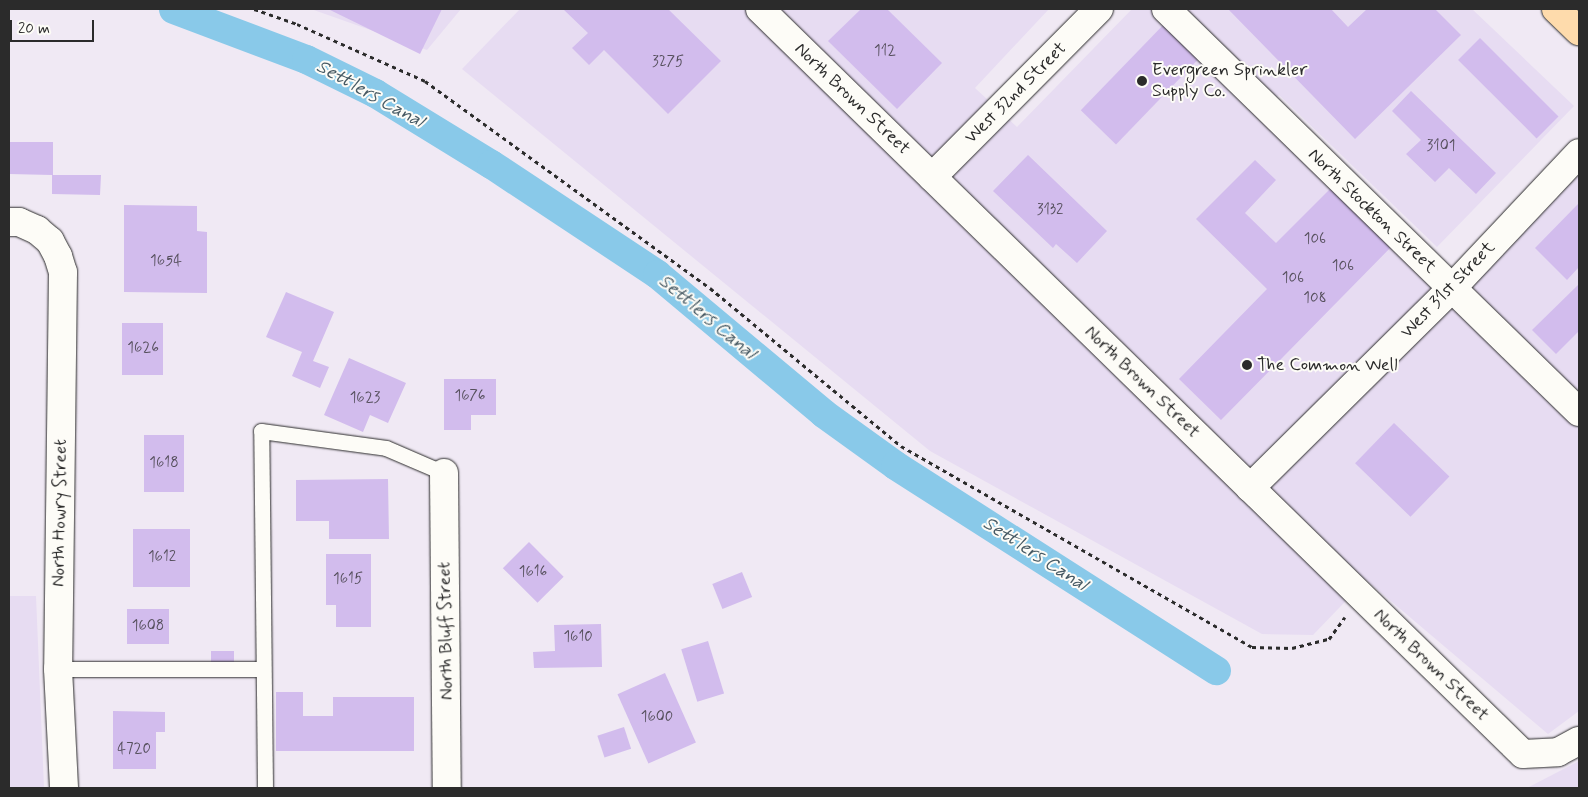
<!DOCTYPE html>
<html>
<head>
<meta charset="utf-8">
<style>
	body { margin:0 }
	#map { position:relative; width:1588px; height:797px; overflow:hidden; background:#f0e9f4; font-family:Mynerve,sans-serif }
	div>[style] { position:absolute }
	.built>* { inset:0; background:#e7dcf2 }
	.canal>* { height:29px; margin:-14.5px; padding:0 14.5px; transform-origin:14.5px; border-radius:14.5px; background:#89c9e9 }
	.building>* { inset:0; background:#d2bced; transform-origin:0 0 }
	.path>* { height:3px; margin-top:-1.5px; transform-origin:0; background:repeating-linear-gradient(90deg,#2b2b2b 0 4px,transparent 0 8px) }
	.roads { filter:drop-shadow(0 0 1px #2b2b2b) drop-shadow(0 0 1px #2b2b2b) }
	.lane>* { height:15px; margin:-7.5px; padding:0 7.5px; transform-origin:7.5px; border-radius:7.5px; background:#fdfcf7 }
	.street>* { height:28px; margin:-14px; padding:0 14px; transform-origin:14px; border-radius:14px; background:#fdfcf7 }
	.primary>* { height:28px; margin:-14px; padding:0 14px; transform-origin:14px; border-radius:14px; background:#fedbac }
	.dots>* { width:14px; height:14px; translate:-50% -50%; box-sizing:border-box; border:2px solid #fdfcf7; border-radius:50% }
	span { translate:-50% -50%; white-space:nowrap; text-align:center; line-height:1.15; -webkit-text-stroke:4px #fdfcf7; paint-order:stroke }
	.number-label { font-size:15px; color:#554f5c }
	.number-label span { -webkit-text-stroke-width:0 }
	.poi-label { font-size:18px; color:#2b2b2b }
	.left { translate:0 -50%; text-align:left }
	.street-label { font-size:18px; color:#2b2b2b }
	.water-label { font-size:19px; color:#475a64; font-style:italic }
	.frame { position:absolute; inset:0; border:10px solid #2b2b2b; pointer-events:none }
	.scale { position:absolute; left:10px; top:20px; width:84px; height:22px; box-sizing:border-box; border:2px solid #2b2b2b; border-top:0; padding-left:6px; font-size:15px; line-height:18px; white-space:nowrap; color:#2b2b2b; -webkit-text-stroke:4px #fdfcf7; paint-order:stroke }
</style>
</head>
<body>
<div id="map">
	<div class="built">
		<div style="clip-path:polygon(311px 9px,461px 9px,427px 50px)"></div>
		<div style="clip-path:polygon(520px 9px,1049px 9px,975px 88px,1017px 127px,1132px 9px,1472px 9px,1574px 106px,1437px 247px,1279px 95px,1257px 117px,1455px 303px,1579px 174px,1579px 711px,1548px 734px,1366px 580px,1313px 635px,1262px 634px,930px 451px,462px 69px)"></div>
		<div style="clip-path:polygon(9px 596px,36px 596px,44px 788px,9px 788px)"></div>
		<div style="clip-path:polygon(1579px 761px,1579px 788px,1527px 788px)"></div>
	</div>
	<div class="canal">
		<div style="left:173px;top:9px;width:142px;rotate:20.6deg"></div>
		<div style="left:306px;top:59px;width:77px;rotate:26.2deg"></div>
		<div style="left:375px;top:93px;width:136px;rotate:31.5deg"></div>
		<div style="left:491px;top:164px;width:199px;rotate:33.5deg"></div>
		<div style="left:657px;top:274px;width:217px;rotate:39.9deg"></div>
		<div style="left:823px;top:413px;width:89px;rotate:35.8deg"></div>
		<div style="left:895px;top:465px;width:381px;rotate:32.6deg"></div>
	</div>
	<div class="building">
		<div style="clip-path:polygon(328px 9px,442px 9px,420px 54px)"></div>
		<div style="clip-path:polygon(563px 9px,668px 9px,721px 61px,668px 114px,604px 50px,589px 65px,572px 48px,588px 33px)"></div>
		<div style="clip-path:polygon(861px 9px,887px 9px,942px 63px,897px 109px,828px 41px)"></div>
		<div style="clip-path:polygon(1228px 9px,1331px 9px,1348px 27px,1367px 9px,1435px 9px,1461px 35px,1355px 139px)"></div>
		<div style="left:1169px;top:19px;width:49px;height:127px;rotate:44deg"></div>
		<div style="left:1480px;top:38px;width:111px;height:31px;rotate:45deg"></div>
		<div style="clip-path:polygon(1411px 91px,1496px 173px,1476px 194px,1449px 168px,1435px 182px,1406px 154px,1421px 140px,1392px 111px)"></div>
		<div style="clip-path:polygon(9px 142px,53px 142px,53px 175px,101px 175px,100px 195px,52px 194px,52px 175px,9px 174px)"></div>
		<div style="clip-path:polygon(1028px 155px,1107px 231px,1077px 263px,1056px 244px,1053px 248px,993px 191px)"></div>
		<div style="clip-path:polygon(1255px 160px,1276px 180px,1245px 213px,1276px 243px,1337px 182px,1397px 241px,1221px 420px,1179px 379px,1267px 289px,1196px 219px)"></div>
		<div style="clip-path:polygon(1579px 203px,1579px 267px,1567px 280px,1535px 248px)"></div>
		<div style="clip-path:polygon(124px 205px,197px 206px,197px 231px,207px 232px,207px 293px,124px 292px)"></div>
		<div style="clip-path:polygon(1579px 284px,1579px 331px,1556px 354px,1532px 330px)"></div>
		<div style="clip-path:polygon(286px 292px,334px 312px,313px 361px,329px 367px,320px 388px,292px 376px,302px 352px,266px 337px)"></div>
		<div style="left:122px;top:323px;width:41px;height:52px"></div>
		<div style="clip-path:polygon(349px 358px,406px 383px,388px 423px,370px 415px,363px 432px,324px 415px)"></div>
		<div style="clip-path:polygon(444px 379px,496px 379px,496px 415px,471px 415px,471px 430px,444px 430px)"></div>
		<div style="left:1394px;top:423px;width:77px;height:56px;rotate:44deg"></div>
		<div style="left:144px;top:435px;width:40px;height:57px"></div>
		<div style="clip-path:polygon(388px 479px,389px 539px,329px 539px,329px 521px,296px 521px,296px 480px)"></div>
		<div style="left:133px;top:529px;width:57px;height:58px"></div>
		<div style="left:529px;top:542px;width:49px;height:37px;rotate:45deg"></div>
		<div style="clip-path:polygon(326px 554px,371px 554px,371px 627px,336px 627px,336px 605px,326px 605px)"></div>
		<div style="left:742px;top:572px;width:27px;height:32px;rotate:68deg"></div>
		<div style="left:127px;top:609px;width:42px;height:35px"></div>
		<div style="clip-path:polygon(601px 624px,602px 667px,534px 668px,533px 652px,555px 651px,554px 625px)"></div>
		<div style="left:708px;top:641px;width:55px;height:28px;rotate:73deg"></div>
		<div style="left:211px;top:651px;width:23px;height:16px"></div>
		<div style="left:665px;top:673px;width:76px;height:52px;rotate:66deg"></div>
		<div style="clip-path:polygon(276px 692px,303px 692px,303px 716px,333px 716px,333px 697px,414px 697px,414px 751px,276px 751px)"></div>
		<div style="clip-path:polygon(113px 711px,165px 712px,165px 732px,156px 732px,156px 769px,113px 769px)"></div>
		<div style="left:624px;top:727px;width:23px;height:28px;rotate:72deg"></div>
	</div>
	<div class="path">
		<div style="left:254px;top:9px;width:46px;rotate:19.2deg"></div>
		<div style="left:297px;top:24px;width:140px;rotate:24deg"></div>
		<div style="left:425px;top:81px;width:352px;rotate:36deg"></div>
		<div style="left:710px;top:288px;width:248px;rotate:39.6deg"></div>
		<div style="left:901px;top:446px;width:404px;rotate:29.8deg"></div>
		<div style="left:1252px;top:647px;width:40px;rotate:1.4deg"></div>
		<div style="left:1292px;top:648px;width:38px;rotate:-14deg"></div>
		<div style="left:1329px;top:639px;width:27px;rotate:-54deg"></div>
	</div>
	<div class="roads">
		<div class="lane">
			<div style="left:58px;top:669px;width:205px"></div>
			<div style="left:265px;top:788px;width:357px;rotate:-90.6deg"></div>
			<div style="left:261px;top:431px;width:126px;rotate:7.7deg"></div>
			<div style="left:386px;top:448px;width:63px;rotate:23.3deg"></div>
		</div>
		<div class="street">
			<div style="left:760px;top:9px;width:1066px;rotate:44.32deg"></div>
			<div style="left:1523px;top:754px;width:35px;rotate:-3deg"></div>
			<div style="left:1558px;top:752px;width:24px;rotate:-28deg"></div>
			<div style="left:1166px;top:9px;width:577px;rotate:44.3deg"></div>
			<div style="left:932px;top:177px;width:237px;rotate:-45.2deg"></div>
			<div style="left:9px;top:222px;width:10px"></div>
			<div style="left:19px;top:222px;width:20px;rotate:24deg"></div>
			<div style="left:37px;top:230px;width:17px;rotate:40deg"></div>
			<div style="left:50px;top:241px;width:17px;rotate:62deg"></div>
			<div style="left:58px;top:256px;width:17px;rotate:73deg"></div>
			<div style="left:63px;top:272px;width:397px;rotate:90.7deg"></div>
			<div style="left:58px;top:669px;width:119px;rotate:87.1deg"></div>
			<div style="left:444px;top:473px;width:315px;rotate:89.5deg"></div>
			<div style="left:1250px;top:488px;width:284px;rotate:-44.7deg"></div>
			<div style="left:1452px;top:288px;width:185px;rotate:-46.7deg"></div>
		</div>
		<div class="primary">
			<div style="left:1556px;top:9px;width:32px;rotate:44deg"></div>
		</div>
	</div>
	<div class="dots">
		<div style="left:1142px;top:81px;background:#2b2b2b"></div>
		<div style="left:1247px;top:365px;background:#2b2b2b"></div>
	</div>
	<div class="number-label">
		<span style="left:885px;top:52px">112</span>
		<span style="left:668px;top:63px">3275</span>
		<span style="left:1441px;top:147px">3101</span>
		<span style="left:1050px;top:211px">3132</span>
		<span style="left:1315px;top:240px">106</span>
		<span style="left:166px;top:262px">1654</span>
		<span style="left:1343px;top:267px">106</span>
		<span style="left:1293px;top:279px">106</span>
		<span style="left:1315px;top:299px">108</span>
		<span style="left:143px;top:349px">1626</span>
		<span style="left:470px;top:397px">1676</span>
		<span style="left:365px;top:399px">1623</span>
		<span style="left:164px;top:464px">1618</span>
		<span style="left:162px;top:558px">1612</span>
		<span style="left:533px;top:573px">1616</span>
		<span style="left:348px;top:580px">1615</span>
		<span style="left:148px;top:627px">1608</span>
		<span style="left:578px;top:638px">1610</span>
		<span style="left:657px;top:718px">1600</span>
		<span style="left:134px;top:750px">4720</span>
	</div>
	<div class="poi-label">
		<span class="left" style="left:1152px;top:81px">Evergreen Sprinkler<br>Supply Co.</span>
		<span class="left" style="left:1257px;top:365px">The Common Well</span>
	</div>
	<div class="street-label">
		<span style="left:1016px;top:93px;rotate:-45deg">West 32nd Street</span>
		<span style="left:852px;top:99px;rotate:44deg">North Brown Street</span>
		<span style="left:1372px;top:211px;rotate:44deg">North Stockton Street</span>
		<span style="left:1448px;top:290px;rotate:-46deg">West 31st Street</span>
		<span style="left:1142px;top:382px;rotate:44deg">North Brown Street</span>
		<span style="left:60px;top:513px;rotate:-89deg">North Howry Street</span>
		<span style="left:446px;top:631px;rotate:-91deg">North Bluff Street</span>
		<span style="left:1431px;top:665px;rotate:44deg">North Brown Street</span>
	</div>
	<div class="water-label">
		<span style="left:370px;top:94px;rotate:29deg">Settlers Canal</span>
		<span style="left:707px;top:317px;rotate:40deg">Settlers Canal</span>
		<span style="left:1035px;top:554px;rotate:33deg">Settlers Canal</span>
	</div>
	<div class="frame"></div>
	<div class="scale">20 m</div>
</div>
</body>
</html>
